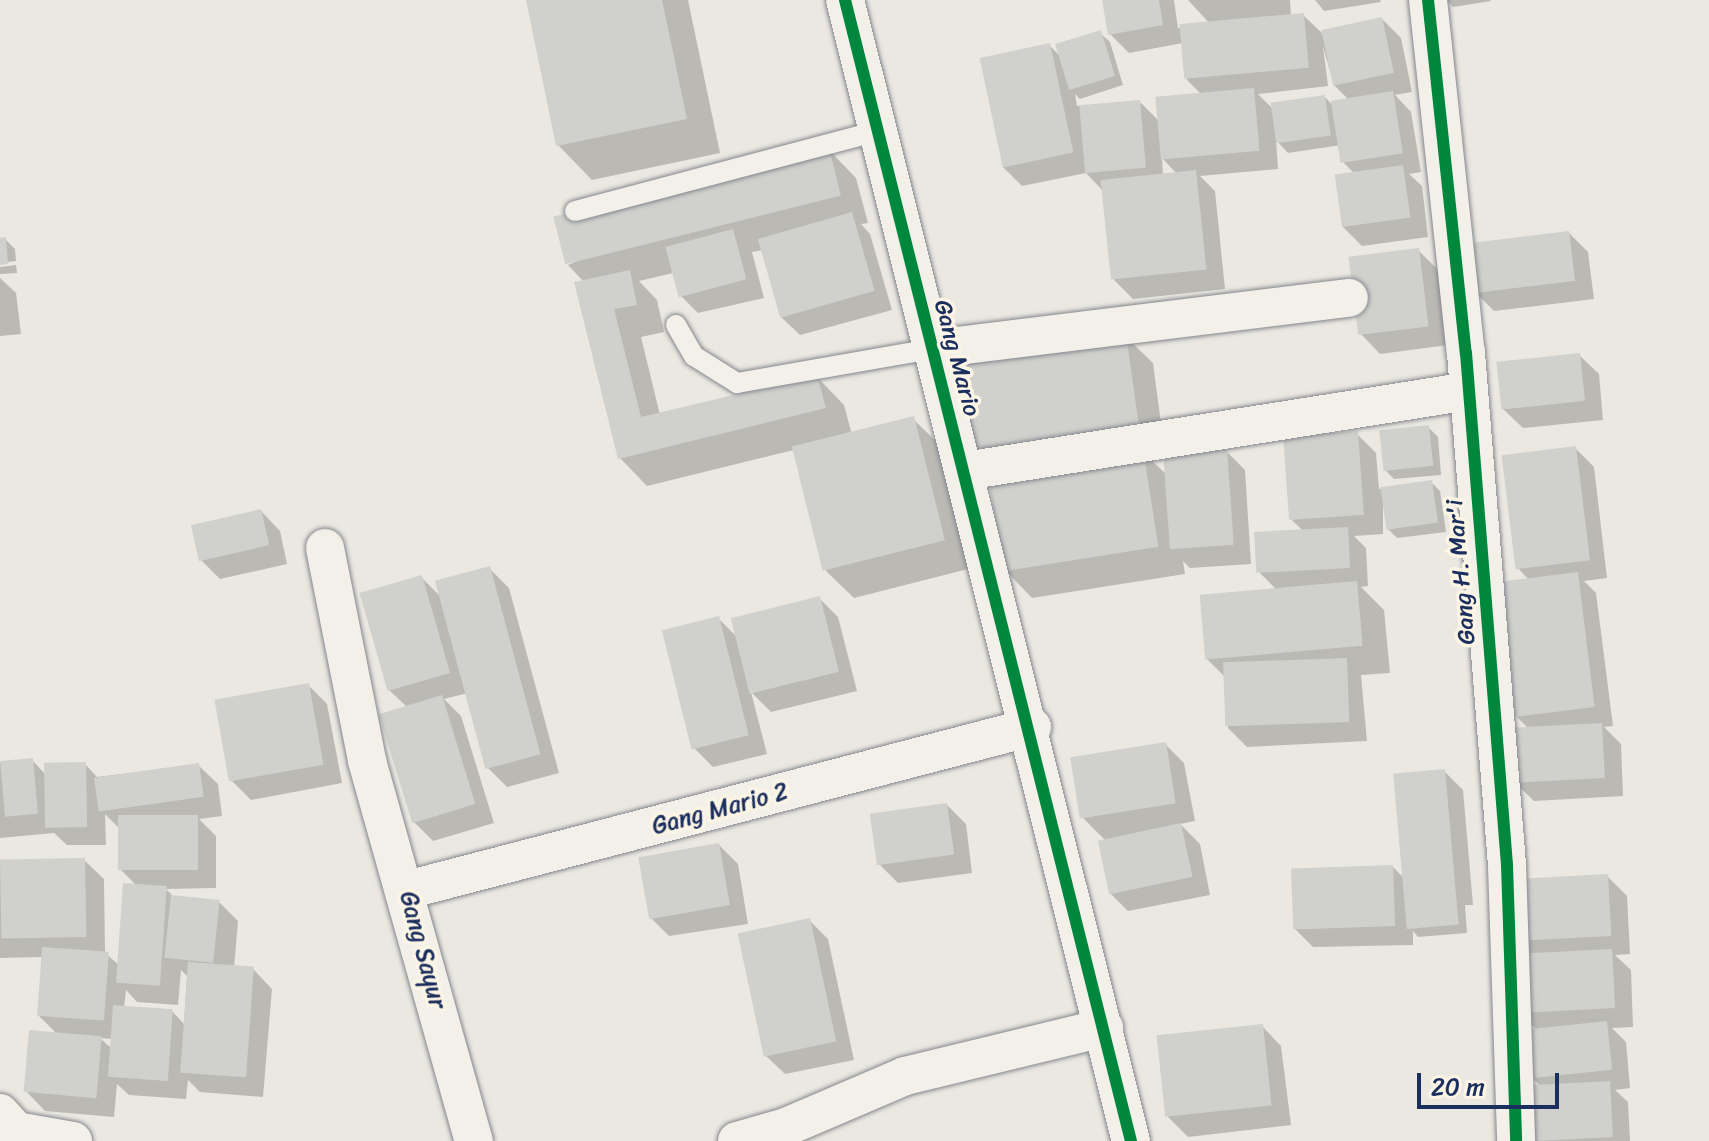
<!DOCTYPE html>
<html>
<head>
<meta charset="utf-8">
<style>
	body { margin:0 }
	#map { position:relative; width:1709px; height:1141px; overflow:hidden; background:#eae8e1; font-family:Sriracha,sans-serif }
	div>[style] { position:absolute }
	.shadow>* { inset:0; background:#0003 }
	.building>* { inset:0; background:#d0d0cd; transform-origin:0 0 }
	.roads { filter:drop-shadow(0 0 2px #84878d) drop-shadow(0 0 2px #84878d) }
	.lane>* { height:20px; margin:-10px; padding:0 10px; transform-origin:10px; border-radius:10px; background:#f3f0ea }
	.street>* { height:38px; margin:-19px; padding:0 19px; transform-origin:19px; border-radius:19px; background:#f3f0ea }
	.cycleway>* { height:12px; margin:-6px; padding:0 6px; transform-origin:6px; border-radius:6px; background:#00873e }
	span { translate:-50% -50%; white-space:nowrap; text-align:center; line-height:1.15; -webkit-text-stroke:7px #fcf5e5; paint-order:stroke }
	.street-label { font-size:24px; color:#1b2f5e }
	.scale { position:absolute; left:1417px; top:1073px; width:142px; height:36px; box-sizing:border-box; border:4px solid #1b2f5e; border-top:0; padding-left:10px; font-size:24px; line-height:28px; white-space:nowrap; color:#1b2f5e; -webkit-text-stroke:6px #fcf5e5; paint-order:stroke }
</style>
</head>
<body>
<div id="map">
	<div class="shadow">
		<div style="clip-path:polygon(528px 0,688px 0,720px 153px,592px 180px,558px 145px)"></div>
		<div style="clip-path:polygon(evenodd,1104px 0,1174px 0,1178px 28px,1211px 25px,1188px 0,1290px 0,1291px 16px,1303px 15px,1325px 36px,1382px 19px,1401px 38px,1412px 92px,1395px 95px,1411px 112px,1421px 172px,1409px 174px,1422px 186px,1428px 237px,1362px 246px,1343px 227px,1354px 173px,1344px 163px,1341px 145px,1288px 153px,1276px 140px,1278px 169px,1200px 176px,1215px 191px,1225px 289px,1133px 299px,1114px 280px,1104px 192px,1086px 173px,1022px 186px,1003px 167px,1049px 45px,1060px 56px,1100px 33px,1110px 42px,1123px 85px,1080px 99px,1075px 94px,1077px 106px,1140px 102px,1159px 121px,1201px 94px,1187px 80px,1183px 43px,1129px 53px,1110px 34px,1104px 0,1323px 46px,1334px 85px,1349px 100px,1334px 107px,1325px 97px,1274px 110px,1258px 94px,1328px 86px,1323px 46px,1104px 0,1162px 158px,1177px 174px,1163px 175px,1162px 158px)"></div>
		<div style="clip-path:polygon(1315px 0,1380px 0,1381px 2px,1324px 11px)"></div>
		<div style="clip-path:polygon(1446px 0,1490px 0,1491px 1px,1453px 7px)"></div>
		<div style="clip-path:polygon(829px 150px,856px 178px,868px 223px,861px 224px,870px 234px,892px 310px,800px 335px,780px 316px,763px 250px,752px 252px,764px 298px,698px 313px,679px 294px,673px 273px,639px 281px,657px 300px,664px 332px,641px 337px,660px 415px,817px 377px,844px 405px,852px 435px,913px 419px,941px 446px,972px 568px,854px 598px,826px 571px,794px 450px,647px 486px,620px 458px,584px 282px,568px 265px)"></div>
		<div style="clip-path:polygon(1569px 233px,1588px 252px,1594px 299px,1494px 311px,1475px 292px)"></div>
		<div style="clip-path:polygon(5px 239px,15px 249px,16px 261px,0 263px,0 240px)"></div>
		<div style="clip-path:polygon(1419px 251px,1438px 270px,1448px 345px,1380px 354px,1361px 334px)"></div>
		<div style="clip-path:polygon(16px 265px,17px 273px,0 274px,0 267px)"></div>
		<div style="clip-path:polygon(0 278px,16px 293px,21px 334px,0 336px)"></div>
		<div style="clip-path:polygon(evenodd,1125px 336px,1153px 363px,1165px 454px,1226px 451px,1245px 470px,1251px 564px,1190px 568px,1183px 561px,1185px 574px,1032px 598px,1005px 570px,1125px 336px,1165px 456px,1166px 474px,1150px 459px,1165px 456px)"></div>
		<div style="clip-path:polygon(1579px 355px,1599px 374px,1603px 420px,1523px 428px,1503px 409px)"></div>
		<div style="clip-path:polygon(1428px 427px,1438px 437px,1441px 475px,1394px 479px,1385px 470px)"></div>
		<div style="clip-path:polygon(1357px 434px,1376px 453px,1379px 489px,1431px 482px,1440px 491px,1446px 532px,1397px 538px,1388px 529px,1383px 493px,1383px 534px,1354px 536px,1366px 548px,1368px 586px,1361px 587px,1384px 610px,1390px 673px,1361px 675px,1367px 741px,1247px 747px,1228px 728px,1225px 677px,1207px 659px,1277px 590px,1258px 571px,1303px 531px,1292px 520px)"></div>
		<div style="clip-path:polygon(1575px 448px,1594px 467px,1607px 578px,1584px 581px,1596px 593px,1613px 726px,1604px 727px,1621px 744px,1623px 796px,1534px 801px,1514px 782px,1528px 728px,1517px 717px,1529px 580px,1517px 567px)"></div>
		<div style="clip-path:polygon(261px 511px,280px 531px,287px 564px,220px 579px,201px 560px)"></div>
		<div style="clip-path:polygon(489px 568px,509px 588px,559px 773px,507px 787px,488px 768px,468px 693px,444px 699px,461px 716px,494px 823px,433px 841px,414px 822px,407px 707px,389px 690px,421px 577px,442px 598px)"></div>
		<div style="clip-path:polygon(819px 598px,838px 617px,857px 691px,771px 712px,751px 692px,767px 754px,713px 767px,694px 748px,718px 618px,738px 638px)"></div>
		<div style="clip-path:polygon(308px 685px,327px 704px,342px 783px,251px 800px,232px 781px)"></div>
		<div style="clip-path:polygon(1165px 744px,1184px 763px,1195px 821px,1180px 824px,1200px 844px,1210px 895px,1128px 911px,1109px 892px,1104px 839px,1083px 818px)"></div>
		<div style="clip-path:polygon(evenodd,32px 760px,46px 775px,85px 764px,97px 777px,198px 765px,218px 784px,222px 816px,199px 819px,216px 836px,216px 888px,166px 889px,175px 898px,219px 902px,238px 921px,234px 968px,253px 969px,272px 989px,263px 1097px,200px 1092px,188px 1080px,186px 1099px,129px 1095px,117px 1084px,114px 1117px,45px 1111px,26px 1091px,57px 1034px,39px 1016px,43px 957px,0 958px,0 861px,84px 860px,104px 879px,105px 953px,119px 965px,137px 886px,121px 870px,119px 828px,105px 814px,106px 845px,67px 845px,54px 833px,0 838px,0 763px,32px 760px,181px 970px,187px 976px,184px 1024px,172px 1011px,124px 1008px,126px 990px,137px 1002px,178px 1005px,181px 970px,32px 760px,100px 1038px,113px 1039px,112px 1049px,100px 1038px)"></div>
		<div style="clip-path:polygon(1444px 771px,1463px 790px,1473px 905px,1465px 905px,1467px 933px,1418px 937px,1413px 931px,1413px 945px,1313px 947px,1294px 928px,1393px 867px,1405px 879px)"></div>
		<div style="clip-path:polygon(947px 805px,966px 824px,972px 873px,898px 883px,879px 864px)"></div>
		<div style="clip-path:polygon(719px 845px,738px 864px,748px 924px,669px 936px,650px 917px)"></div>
		<div style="clip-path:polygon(1607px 876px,1627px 896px,1630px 954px,1615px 955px,1631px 970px,1633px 1027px,1612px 1028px,1626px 1042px,1630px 1088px,1615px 1090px,1628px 1102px,1630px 1141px,1521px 1141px,1541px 1087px,1530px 1075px,1536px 1029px,1519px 1013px,1533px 956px,1518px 940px)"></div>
		<div style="clip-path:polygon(809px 920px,828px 939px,854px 1060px,785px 1074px,765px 1055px)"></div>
		<div style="clip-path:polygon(1262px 1026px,1281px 1046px,1291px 1125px,1188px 1137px,1168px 1117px)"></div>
	</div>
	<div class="building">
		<div style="clip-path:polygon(526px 0,662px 0,687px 119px,556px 146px)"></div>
		<div style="clip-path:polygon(1102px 0,1159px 0,1163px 25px,1108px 35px)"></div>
		<div style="left:1304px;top:13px;width:55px;height:125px;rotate:85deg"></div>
		<div style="left:1382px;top:17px;width:57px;height:62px;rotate:78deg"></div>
		<div style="left:1101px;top:30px;width:48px;height:48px;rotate:73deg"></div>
		<div style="left:1050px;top:43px;width:112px;height:72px;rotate:78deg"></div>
		<div style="left:1254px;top:88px;width:63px;height:99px;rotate:85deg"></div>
		<div style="left:1393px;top:91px;width:63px;height:63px;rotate:81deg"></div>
		<div style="left:1325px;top:95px;width:41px;height:55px;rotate:82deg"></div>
		<div style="left:1140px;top:100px;width:68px;height:61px;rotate:85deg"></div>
		<div style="left:829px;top:148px;width:49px;height:284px;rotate:76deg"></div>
		<div style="left:1403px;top:165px;width:53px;height:69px;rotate:82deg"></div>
		<div style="left:1196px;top:170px;width:100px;height:96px;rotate:84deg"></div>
		<div style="left:852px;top:212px;width:82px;height:98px;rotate:74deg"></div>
		<div style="left:733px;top:229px;width:52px;height:70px;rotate:75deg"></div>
		<div style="left:1569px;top:231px;width:50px;height:103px;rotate:83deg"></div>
		<div style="clip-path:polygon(6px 237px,8px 264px,0 265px,0 238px)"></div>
		<div style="left:1419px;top:248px;width:79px;height:71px;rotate:83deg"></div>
		<div style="clip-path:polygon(630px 270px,637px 305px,614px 309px,641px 417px,817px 375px,826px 408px,618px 459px,574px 282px)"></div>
		<div style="left:1126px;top:334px;width:96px;height:172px;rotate:82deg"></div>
		<div style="left:1580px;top:353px;width:48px;height:84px;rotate:84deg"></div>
		<div style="left:914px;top:416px;width:128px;height:126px;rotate:76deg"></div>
		<div style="left:1429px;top:425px;width:41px;height:50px;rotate:84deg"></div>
		<div style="left:1358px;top:431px;width:84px;height:75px;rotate:86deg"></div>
		<div style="left:1576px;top:446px;width:115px;height:75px;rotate:83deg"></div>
		<div style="left:1227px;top:448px;width:97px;height:64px;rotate:86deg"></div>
		<div style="left:1143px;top:449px;width:99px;height:157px;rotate:81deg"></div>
		<div style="left:1432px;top:480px;width:43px;height:52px;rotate:82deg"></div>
		<div style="left:261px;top:509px;width:37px;height:72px;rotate:77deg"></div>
		<div style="left:1348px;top:527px;width:41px;height:94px;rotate:87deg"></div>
		<div style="left:490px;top:566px;width:195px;height:57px;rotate:75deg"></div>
		<div style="left:1578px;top:572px;width:136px;height:82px;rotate:83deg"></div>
		<div style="left:422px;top:575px;width:102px;height:65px;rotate:74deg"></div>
		<div style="left:1357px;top:581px;width:65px;height:158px;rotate:85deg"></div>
		<div style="left:820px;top:596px;width:78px;height:92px;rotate:76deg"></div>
		<div style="left:719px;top:616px;width:123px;height:59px;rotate:76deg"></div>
		<div style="left:1347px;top:658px;width:64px;height:124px;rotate:88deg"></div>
		<div style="left:309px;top:683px;width:83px;height:96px;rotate:80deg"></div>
		<div style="left:442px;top:695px;width:114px;height:66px;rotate:73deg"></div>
		<div style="left:1602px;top:723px;width:55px;height:93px;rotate:87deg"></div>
		<div style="left:1166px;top:742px;width:62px;height:97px;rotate:81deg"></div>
		<div style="left:33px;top:758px;width:56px;height:33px;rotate:85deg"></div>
		<div style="left:86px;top:762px;width:65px;height:42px;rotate:89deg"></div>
		<div style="left:199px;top:763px;width:34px;height:106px;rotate:82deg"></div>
		<div style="left:1445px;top:769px;width:156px;height:52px;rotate:85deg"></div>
		<div style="left:947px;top:803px;width:52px;height:78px;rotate:82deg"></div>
		<div style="left:198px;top:815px;width:55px;height:80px;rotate:90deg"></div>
		<div style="left:1181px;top:823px;width:55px;height:85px;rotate:78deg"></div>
		<div style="left:719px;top:843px;width:63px;height:82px;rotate:80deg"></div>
		<div style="left:85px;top:858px;width:79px;height:85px;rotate:89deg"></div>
		<div style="left:1393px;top:865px;width:61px;height:102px;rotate:88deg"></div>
		<div style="left:1608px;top:874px;width:62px;height:96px;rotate:87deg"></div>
		<div style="left:123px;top:883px;width:44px;height:100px;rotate:4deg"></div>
		<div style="left:171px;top:895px;width:49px;height:63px;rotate:6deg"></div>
		<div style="left:810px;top:918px;width:126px;height:74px;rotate:78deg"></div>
		<div style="left:42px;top:947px;width:67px;height:69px;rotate:4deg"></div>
		<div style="left:1612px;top:949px;width:59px;height:98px;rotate:87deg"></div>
		<div style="left:188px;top:962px;width:66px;height:111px;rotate:4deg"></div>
		<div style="left:113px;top:1005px;width:60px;height:72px;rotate:4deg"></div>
		<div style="left:1607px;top:1021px;width:49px;height:84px;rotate:84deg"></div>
		<div style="left:1263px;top:1024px;width:82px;height:107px;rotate:84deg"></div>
		<div style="left:29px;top:1030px;width:73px;height:62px;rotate:5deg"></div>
		<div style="left:1610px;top:1081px;width:56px;height:94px;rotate:87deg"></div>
	</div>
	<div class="roads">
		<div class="lane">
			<div style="left:575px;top:211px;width:310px;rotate:-14.8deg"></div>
			<div style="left:676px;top:325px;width:36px;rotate:60deg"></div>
			<div style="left:694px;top:356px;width:51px;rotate:32.1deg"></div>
			<div style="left:737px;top:383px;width:198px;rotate:-9.9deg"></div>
		</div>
		<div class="street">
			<div style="left:845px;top:0;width:1176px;rotate:75.93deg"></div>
			<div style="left:1428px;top:0;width:355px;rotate:83.9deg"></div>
			<div style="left:1466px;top:353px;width:514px;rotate:85.42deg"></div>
			<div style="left:1507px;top:865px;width:276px;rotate:88.1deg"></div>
			<div style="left:932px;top:349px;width:420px;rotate:-7deg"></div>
			<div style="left:965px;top:471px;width:510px;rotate:-9.02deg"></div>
			<div style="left:325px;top:548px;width:217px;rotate:78.8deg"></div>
			<div style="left:367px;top:761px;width:395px;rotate:74.3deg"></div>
			<div style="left:407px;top:890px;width:646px;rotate:-14.62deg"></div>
			<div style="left:0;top:1113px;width:24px;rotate:48deg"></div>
			<div style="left:16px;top:1131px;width:58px;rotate:10deg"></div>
			<div style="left:737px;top:1141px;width:51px;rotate:-15.9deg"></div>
			<div style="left:786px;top:1127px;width:129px;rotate:-23.2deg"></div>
			<div style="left:905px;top:1076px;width:205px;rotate:-13.6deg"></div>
		</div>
	</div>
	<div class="cycleway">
		<div style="left:845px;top:0;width:1176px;rotate:75.93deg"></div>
		<div style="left:1428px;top:0;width:355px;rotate:83.9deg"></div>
		<div style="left:1466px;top:353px;width:514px;rotate:85.42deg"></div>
		<div style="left:1507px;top:865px;width:276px;rotate:88.1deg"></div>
	</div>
	<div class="street-label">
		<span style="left:957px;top:358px;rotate:75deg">Gang Mario</span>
		<span style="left:1461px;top:572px;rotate:-95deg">Gang H. Mar'i</span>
		<span style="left:720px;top:809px;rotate:-15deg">Gang Mario 2</span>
		<span style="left:423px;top:950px;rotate:75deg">Gang Sayur</span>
	</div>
	<div class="scale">20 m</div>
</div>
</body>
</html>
